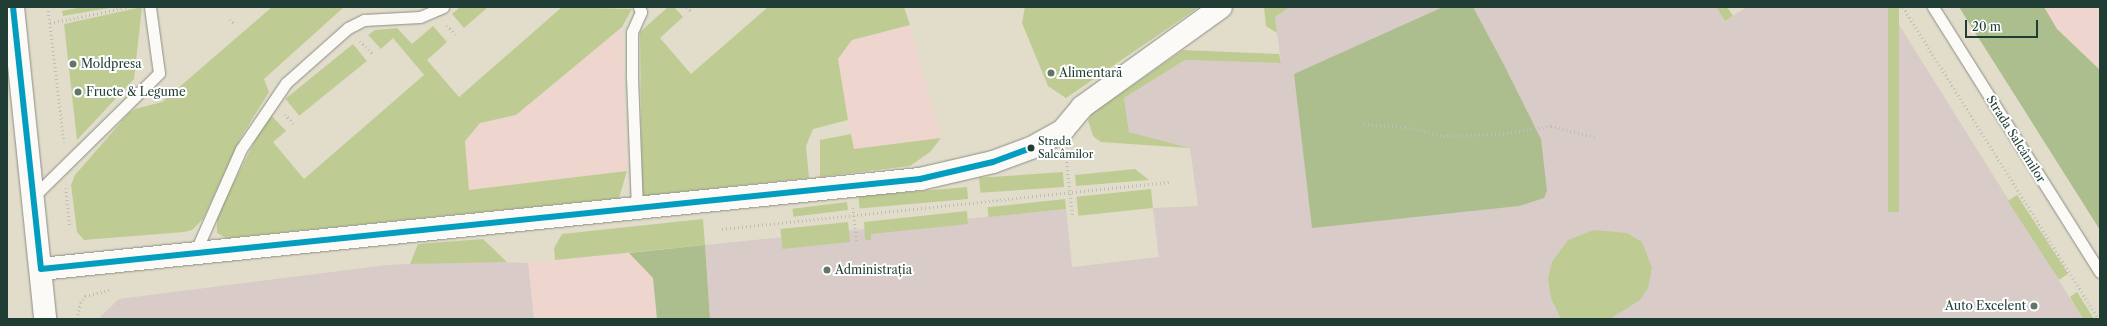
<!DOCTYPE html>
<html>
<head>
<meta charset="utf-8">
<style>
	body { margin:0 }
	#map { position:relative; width:2107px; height:326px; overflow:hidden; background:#e2ddcb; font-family:"Libre Caslon Text",serif }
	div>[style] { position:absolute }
	.built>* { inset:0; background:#eed5ce }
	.industrial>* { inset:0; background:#d9cbc8 }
	.green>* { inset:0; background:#becc93; transform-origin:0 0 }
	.forest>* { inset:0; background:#acbe8d }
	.path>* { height:2.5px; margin-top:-1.25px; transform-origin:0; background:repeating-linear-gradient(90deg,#bcbeb9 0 1px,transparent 0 4px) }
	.roads { filter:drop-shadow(0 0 1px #8c8e84) drop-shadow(0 0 1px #8c8e84) }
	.service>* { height:11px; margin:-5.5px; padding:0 5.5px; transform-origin:5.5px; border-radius:5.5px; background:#fbfaf7 }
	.minor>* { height:22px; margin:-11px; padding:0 11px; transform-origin:11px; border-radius:11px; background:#fbfaf7 }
	.primary>* { height:22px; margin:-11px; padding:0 11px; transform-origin:11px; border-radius:11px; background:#fbfaf7 }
	.bus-1>* { height:6px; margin:-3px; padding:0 3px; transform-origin:3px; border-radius:3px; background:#039ebf }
	.dots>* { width:11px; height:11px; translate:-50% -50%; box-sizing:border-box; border:2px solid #fff; border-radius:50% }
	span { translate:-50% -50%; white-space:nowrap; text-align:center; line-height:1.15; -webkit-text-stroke:4px #fff; paint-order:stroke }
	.bus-label { font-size:11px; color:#1f3d34 }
	.left { translate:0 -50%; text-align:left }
	.poi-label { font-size:12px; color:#1f3d34 }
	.right { translate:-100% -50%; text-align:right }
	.street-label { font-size:12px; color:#1f3d34 }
	.frame { position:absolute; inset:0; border:8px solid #1f3d34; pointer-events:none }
	.scale { position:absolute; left:1965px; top:20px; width:73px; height:18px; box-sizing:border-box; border:2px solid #1f3d34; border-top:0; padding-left:5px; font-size:12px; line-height:14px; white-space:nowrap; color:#1f3d34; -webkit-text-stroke:3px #fff; paint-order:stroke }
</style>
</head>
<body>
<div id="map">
	<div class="built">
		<div style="clip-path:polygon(2027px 7px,2100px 7px,2100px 119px)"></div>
		<div style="clip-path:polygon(910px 25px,941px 138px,853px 149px,838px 60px,852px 40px)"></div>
		<div style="clip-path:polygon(622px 27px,627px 171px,469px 190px,465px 141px,480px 123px,516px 115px)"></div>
		<div style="clip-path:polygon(705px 245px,710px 319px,534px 319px,528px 263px)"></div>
	</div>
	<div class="industrial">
		<div style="clip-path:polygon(1290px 7px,1716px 7px,1725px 21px,1747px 7px,1888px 7px,2083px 319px,710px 319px,705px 245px,1066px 209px,1072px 267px,1159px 257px,1153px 208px,1198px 206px,1190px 148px,1129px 132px,1124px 98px,1185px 60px,1281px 63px,1275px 17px)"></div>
		<div style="clip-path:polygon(472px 261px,528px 263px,534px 319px,98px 319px,119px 299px,387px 265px)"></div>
	</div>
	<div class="green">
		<div style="clip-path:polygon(82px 7px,115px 7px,63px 16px,62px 11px)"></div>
		<div style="clip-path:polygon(142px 7px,134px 79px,77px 140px,64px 24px)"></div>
		<div style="clip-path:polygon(272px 7px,344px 7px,264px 79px,269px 92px,240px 139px,203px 219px,192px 230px,184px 232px,84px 240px,77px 232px,71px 185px,75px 175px,128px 114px,135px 109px,162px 102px)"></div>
		<div style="clip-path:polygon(460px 7px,488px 7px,464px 28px,452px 14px)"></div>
		<div style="clip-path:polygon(562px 7px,632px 9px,622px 27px,516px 115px,480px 123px,465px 141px,469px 190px,627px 171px,619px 198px,226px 238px,217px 233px,217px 216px,269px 113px,286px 131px,273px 142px,304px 179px,424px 75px,393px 38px,381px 49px,368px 35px,375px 30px,397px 28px,412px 44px,433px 26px,447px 42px,427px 60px,459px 97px)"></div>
		<div style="clip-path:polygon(668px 7px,674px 7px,683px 17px,660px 38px,691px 74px,768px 7px,904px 7px,910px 25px,852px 40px,838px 59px,848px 120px,813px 129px,806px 146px,809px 178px,642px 196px,640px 32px)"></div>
		<div style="clip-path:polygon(1025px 7px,1199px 7px,1066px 98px,1048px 86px,1022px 23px)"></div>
		<div style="clip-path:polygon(1264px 7px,1290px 7px,1275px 17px,1277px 33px,1266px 26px)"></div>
		<div style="clip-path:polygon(1716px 7px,1727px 7px,1733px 16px,1725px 21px)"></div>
		<div style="left:1888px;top:7px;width:11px;height:205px"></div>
		<div style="left:353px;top:44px;width:22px;height:87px;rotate:51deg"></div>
		<div style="clip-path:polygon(1183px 50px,1279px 54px,1281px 63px,1185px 60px,1124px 98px,1129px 132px,1190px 148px,1101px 142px,1093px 136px,1088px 120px,1093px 113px)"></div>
		<div style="clip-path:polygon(851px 134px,854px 149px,941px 138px,930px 152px,910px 166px,820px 177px,820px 140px)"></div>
		<div style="clip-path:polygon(1135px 169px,1149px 180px,1076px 186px,1075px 175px)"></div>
		<div style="left:1063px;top:172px;width:15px;height:84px;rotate:86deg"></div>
		<div style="left:967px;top:187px;width:12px;height:109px;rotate:85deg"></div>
		<div style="left:1151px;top:189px;width:19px;height:75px;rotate:84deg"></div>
		<div style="left:2017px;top:195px;width:94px;height:11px;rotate:57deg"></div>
		<div style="left:1065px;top:199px;width:10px;height:78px;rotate:84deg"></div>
		<div style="left:847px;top:202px;width:8px;height:55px;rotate:83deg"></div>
		<div style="clip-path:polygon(967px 211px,968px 224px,871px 234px,871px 240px,865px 240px,864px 222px)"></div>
		<div style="clip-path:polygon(703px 219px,705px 245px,555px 260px,554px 248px,562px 234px)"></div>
		<div style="left:848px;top:222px;width:20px;height:68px;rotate:84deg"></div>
		<div style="clip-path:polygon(1594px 230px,1627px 233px,1642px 242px,1652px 268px,1648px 288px,1640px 300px,1610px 319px,1561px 319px,1551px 298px,1548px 278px,1552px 262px,1568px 240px)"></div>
		<div style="clip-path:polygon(483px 239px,507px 262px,410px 264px,418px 244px)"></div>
		<div style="clip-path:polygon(2077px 292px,2094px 319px,2083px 319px,2070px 297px)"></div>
	</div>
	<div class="forest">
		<div style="clip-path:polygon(1443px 7px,1473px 7px,1503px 63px,1541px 139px,1547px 191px,1544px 198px,1519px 206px,1312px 228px,1294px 74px)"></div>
		<div style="clip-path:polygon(1959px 7px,2044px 7px,2057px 29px,2100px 70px,2100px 230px)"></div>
		<div style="clip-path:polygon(705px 245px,710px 319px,657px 319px,653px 278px,629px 253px)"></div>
	</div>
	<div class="path">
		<div style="left:48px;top:7px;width:136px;rotate:83.2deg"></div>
		<div style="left:687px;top:7px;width:6px;rotate:45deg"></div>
		<div style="left:1903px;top:7px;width:368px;rotate:57.9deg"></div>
		<div style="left:230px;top:19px;width:8px;rotate:45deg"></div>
		<div style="left:50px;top:23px;width:80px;rotate:-11.6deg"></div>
		<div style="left:447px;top:25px;width:13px;rotate:48deg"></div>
		<div style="left:360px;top:41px;width:20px;rotate:45deg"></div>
		<div style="left:285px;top:114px;width:13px;rotate:48deg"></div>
		<div style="left:1364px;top:124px;width:41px;rotate:4.2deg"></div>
		<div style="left:1405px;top:127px;width:39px;rotate:13deg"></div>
		<div style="left:1443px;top:136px;width:56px;rotate:-2deg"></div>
		<div style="left:1499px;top:134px;width:53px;rotate:-8.7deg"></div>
		<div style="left:1551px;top:126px;width:45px;rotate:14deg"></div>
		<div style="left:1066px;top:154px;width:63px;rotate:83.7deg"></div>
		<div style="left:66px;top:188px;width:40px;rotate:84.3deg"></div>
		<div style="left:853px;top:208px;width:33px;rotate:83deg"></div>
		<div style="left:722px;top:229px;width:451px;rotate:-6deg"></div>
		<div style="left:77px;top:319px;width:16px;rotate:-79deg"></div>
		<div style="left:80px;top:303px;width:9px;rotate:-54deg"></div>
		<div style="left:85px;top:296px;width:25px;rotate:-14deg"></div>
	</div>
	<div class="roads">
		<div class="service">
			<div style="left:1933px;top:7px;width:313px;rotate:57.8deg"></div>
			<div style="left:34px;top:196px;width:175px;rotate:-44.5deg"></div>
			<div style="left:159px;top:73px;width:67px;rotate:-97.8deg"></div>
			<div style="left:637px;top:208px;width:133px;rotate:-92.2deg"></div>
			<div style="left:632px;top:75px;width:43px;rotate:-90deg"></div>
			<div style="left:632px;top:32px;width:22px;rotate:-66deg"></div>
			<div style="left:641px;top:12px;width:5px;rotate:-112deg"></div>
			<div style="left:194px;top:255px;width:116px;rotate:-66.1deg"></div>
			<div style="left:241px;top:149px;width:80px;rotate:-55.7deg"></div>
			<div style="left:286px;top:83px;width:83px;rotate:-41.6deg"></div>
			<div style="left:348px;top:28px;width:18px;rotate:-27deg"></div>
			<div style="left:364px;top:20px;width:56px;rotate:-3.1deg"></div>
			<div style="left:420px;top:17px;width:25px;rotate:-23deg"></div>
		</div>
		<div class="minor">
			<div style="left:41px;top:269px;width:884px;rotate:-5.85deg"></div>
			<div style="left:920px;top:179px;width:75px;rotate:-13.1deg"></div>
			<div style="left:993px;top:162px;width:40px;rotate:-20.2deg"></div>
			<div style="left:1031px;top:148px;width:37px;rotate:-29deg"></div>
			<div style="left:1063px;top:130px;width:30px;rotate:-50deg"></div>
			<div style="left:1082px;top:107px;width:171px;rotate:-35.7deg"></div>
		</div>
		<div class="primary">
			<div style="left:13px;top:7px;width:314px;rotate:84.1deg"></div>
		</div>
	</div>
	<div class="bus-1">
		<div style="left:13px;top:7px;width:263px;rotate:83.9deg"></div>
		<div style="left:41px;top:269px;width:884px;rotate:-5.85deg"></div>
		<div style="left:920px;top:179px;width:75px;rotate:-13.1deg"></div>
		<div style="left:993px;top:162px;width:40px;rotate:-20.2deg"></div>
	</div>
	<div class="dots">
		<div style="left:73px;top:64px;background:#637569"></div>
		<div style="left:1051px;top:73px;background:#637569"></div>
		<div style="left:78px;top:92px;background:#637569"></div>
		<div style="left:1031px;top:148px;background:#1f3d34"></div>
		<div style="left:827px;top:270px;background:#637569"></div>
		<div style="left:2034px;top:306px;background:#637569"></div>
	</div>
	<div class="bus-label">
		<span class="left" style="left:1038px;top:148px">Strada<br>Salcâmilor</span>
	</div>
	<div class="poi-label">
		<span class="left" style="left:81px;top:64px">Moldpresa</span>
		<span class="left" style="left:1059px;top:73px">Alimentară</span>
		<span class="left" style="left:86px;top:92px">Fructe &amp; Legume</span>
		<span class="left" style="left:835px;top:270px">Administrația</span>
		<span class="right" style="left:2026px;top:306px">Auto Excelent</span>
	</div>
	<div class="street-label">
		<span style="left:2016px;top:139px;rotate:58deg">Strada Salcâmilor</span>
	</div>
	<div class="frame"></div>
	<div class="scale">20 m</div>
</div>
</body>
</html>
